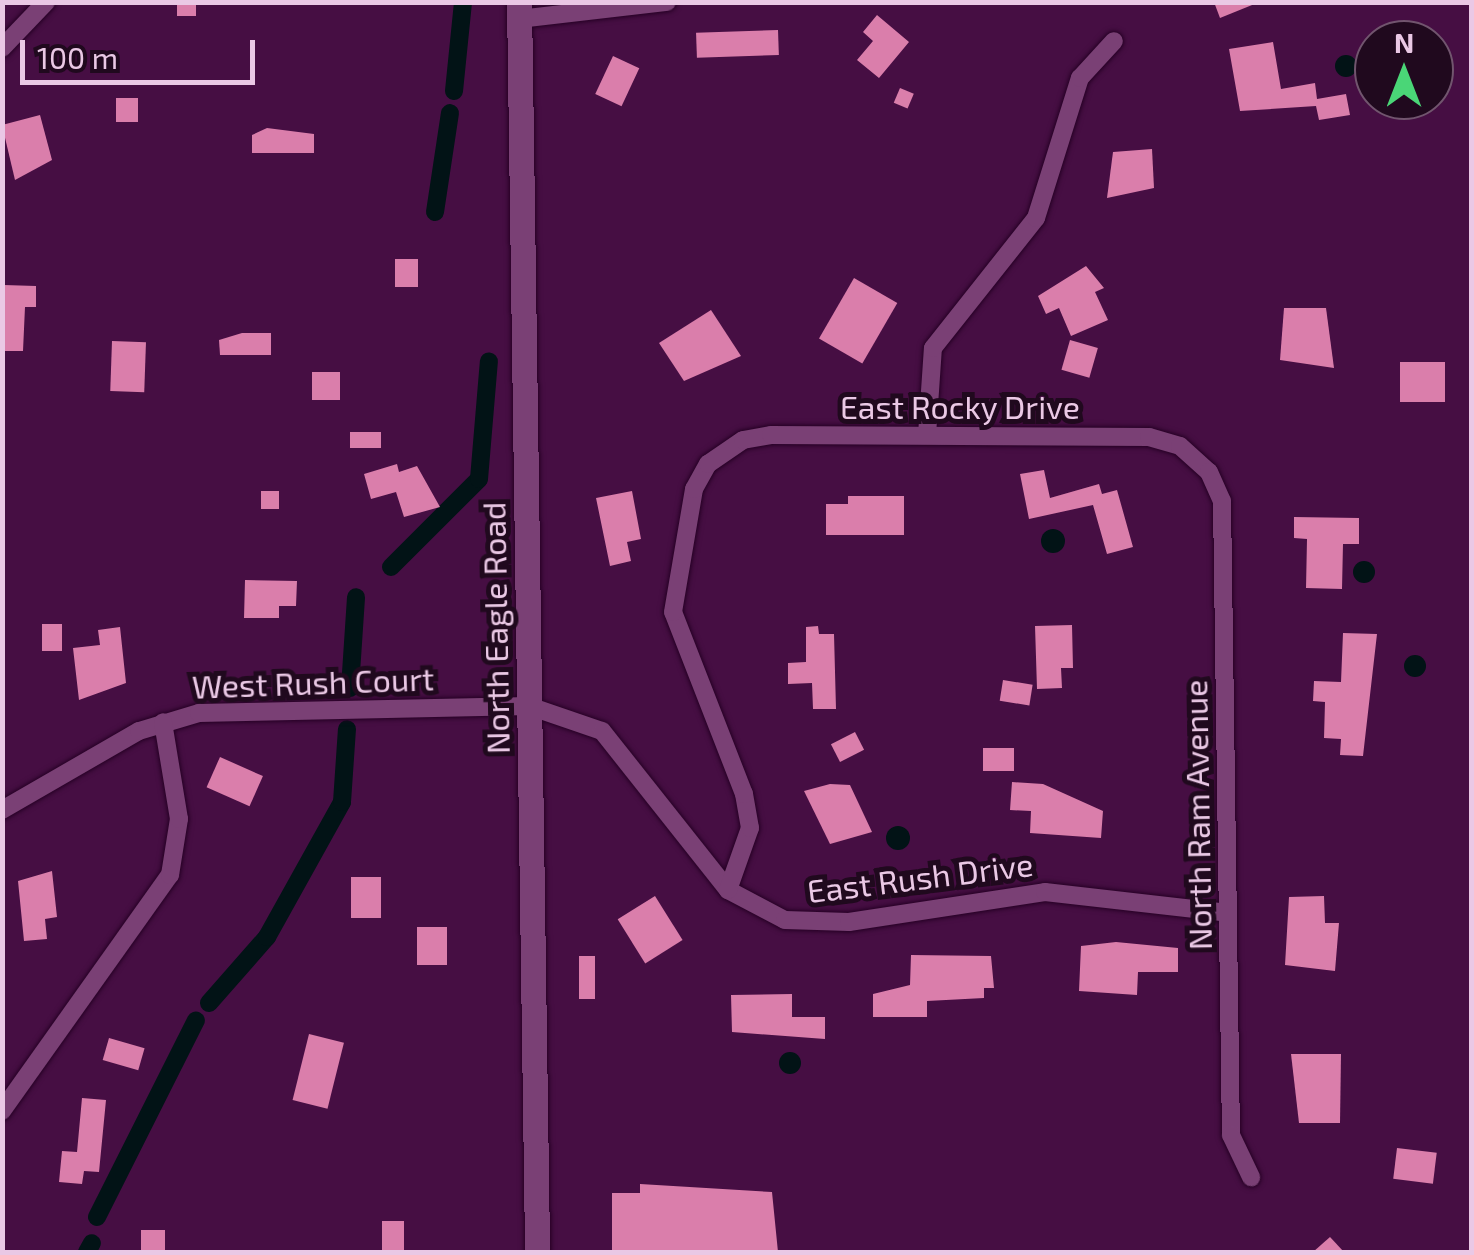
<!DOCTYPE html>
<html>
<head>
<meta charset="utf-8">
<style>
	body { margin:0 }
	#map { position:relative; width:1474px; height:1255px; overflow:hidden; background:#460e43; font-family:"Exo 2",sans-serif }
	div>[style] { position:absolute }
	.water>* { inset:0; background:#021316 }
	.round { border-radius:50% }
	.canal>* { height:18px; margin:-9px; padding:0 9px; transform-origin:9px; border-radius:9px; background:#021316 }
	.building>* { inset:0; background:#da7eab; transform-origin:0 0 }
	.roads { filter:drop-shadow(0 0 2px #260025) drop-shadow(0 0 2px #260025) }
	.minor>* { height:18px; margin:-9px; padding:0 9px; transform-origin:9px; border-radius:9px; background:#7a4075 }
	.secondary>* { height:25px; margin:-12.5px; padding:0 12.5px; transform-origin:12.5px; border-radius:12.5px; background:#7a4075 }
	span { translate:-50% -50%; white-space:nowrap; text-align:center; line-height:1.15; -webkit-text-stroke:10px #20091e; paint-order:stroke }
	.street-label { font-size:32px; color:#eac8e5 }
	.frame { position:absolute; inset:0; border:5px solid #eac8e5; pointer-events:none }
	.north { position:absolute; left:1354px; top:20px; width:100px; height:100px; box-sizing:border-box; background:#20091e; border:2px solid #71556e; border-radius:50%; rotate:0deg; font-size:28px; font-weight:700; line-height:40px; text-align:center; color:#eac8e5 }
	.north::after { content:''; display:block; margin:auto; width:35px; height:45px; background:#4ad677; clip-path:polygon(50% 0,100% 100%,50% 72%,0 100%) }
	.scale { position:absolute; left:20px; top:40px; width:235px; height:45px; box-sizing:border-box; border:5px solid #eac8e5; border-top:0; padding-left:12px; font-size:30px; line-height:35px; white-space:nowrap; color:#eac8e5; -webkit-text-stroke:8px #20091e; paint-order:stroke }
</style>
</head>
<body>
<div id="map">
	<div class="water">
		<div class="round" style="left:1335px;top:55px;width:22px;height:22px"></div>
		<div class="round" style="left:1041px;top:529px;width:24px;height:24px"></div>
		<div class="round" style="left:1353px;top:561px;width:22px;height:22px"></div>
		<div class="round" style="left:1404px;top:655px;width:22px;height:22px"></div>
		<div class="round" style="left:886px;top:826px;width:24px;height:24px"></div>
		<div class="round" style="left:779px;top:1052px;width:22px;height:22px"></div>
	</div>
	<div class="canal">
		<div style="left:454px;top:91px;width:89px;rotate:-84.2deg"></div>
		<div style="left:435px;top:212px;width:100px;rotate:-81.4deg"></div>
		<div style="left:391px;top:567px;width:124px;rotate:-45deg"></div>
		<div style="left:479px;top:479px;width:118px;rotate:-85.2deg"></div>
		<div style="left:350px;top:688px;width:91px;rotate:-86.2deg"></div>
		<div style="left:209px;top:1003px;width:88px;rotate:-48.7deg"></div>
		<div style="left:267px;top:937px;width:154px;rotate:-60.9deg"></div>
		<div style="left:342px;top:802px;width:73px;rotate:-86.1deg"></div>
		<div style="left:97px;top:1217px;width:220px;rotate:-63.3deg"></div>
		<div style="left:87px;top:1252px;width:10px;rotate:-61deg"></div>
	</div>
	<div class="building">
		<div style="left:177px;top:2px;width:19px;height:14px"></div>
		<div style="clip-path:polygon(1214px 2px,1257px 2px,1257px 3px,1220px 18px)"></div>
		<div style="clip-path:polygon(877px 15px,909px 42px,879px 78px,857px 60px,873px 41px,863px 32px)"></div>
		<div style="left:778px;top:30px;width:25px;height:82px;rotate:88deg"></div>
		<div style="clip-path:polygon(1273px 42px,1281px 89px,1315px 83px,1317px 99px,1346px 94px,1350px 115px,1319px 120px,1316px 106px,1240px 111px,1229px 49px)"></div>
		<div style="left:613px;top:56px;width:29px;height:42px;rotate:25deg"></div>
		<div style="left:900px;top:88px;width:15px;height:16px;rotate:23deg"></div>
		<div style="left:116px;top:98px;width:22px;height:24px"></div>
		<div style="clip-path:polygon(40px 115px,52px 160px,15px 180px,2px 125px)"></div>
		<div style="clip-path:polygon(267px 128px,314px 134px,314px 153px,252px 153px,252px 135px)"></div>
		<div style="clip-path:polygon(1152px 149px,1154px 188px,1107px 198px,1113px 152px)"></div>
		<div style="left:395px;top:259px;width:23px;height:28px"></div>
		<div style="clip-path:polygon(1086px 266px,1104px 288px,1095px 292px,1108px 320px,1071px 336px,1059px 308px,1046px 314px,1038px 296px)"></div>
		<div style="left:854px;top:278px;width:50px;height:70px;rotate:30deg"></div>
		<div style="clip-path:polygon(4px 285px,36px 286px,36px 307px,25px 307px,23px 351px,2px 351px)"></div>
		<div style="clip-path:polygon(1284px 308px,1326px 308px,1334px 368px,1280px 360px)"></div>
		<div style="clip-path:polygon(711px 310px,741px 356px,684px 381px,659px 343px)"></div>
		<div style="clip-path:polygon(242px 333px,271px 333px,271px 355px,220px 355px,219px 340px)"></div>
		<div style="left:1070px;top:340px;width:29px;height:31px;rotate:16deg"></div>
		<div style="left:112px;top:341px;width:34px;height:50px;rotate:2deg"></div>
		<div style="left:1400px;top:362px;width:45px;height:40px"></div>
		<div style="left:312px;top:372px;width:28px;height:28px"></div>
		<div style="left:350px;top:432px;width:31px;height:16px"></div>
		<div style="clip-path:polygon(397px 464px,399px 472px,417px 466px,440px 507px,404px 517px,396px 492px,371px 499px,364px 474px)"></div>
		<div style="clip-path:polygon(1044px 470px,1050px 498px,1099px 484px,1102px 494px,1117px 490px,1133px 547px,1107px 554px,1093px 505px,1029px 519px,1020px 474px)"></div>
		<div style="left:261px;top:491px;width:18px;height:18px"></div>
		<div style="clip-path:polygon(632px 491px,641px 539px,627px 542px,631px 561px,610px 566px,596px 498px)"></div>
		<div style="clip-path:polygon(848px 496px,904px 496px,904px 535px,826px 535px,826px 504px,848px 504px)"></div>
		<div style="clip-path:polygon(1294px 517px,1359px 518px,1359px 544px,1343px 544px,1342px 589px,1306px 588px,1307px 539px,1294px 538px)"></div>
		<div style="clip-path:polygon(245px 580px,297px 581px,296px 606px,279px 606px,279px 618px,244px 618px)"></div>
		<div style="left:42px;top:624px;width:20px;height:27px"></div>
		<div style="clip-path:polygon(1072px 625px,1073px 668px,1061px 668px,1062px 688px,1037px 689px,1035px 626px)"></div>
		<div style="clip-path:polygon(818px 626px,819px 634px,834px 634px,836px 709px,813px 709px,812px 683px,788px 684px,788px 663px,806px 662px,806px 627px)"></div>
		<div style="clip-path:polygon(120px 627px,126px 683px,79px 700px,73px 648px,100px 645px,98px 630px)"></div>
		<div style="clip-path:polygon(1343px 633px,1377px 634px,1363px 756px,1340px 755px,1341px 739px,1324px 738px,1325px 702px,1313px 701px,1314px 681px,1341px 682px)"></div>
		<div style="left:1003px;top:680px;width:30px;height:21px;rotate:9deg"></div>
		<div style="left:855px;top:732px;width:20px;height:27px;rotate:63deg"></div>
		<div style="left:983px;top:748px;width:31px;height:23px"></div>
		<div style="left:220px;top:757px;width:47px;height:33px;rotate:24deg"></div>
		<div style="clip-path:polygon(1012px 782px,1043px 784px,1103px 811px,1101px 838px,1030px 833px,1031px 811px,1010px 810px)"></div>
		<div style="clip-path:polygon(830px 784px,850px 785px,872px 832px,830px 844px,804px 791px)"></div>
		<div style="clip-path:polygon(52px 871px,57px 917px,45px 919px,47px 939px,24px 941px,18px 881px)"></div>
		<div style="left:351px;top:877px;width:30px;height:41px"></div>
		<div style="left:655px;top:896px;width:52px;height:44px;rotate:58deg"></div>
		<div style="clip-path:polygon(1324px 896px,1325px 923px,1339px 923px,1335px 971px,1285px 965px,1289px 897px)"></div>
		<div style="left:417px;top:927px;width:30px;height:38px"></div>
		<div style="clip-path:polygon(1116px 942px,1178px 948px,1178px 972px,1138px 972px,1137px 995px,1079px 991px,1081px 946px)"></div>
		<div style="clip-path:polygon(911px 955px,991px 956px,994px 988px,984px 988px,984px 998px,927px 1001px,927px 1017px,873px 1017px,873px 994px,910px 985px)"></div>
		<div style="left:579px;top:956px;width:16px;height:43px"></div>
		<div style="clip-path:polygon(792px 994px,792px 1017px,825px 1017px,825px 1039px,732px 1032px,731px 995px)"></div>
		<div style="left:309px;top:1034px;width:36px;height:68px;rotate:14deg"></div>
		<div style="left:109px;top:1038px;width:37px;height:23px;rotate:16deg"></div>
		<div style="clip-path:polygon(1291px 1054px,1341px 1054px,1340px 1123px,1299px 1123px)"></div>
		<div style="clip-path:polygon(82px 1098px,106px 1100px,99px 1172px,84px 1171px,82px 1184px,59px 1182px,62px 1151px,77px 1152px)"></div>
		<div style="left:1397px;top:1148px;width:40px;height:31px;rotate:7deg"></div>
		<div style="clip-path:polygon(640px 1184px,772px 1192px,778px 1252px,612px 1252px,612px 1193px,640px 1193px)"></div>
		<div style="left:382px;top:1221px;width:22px;height:31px"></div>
		<div style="left:141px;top:1230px;width:24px;height:22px"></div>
		<div style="clip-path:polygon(1330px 1237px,1344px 1252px,1313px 1252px)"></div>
	</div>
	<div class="roads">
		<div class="minor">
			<div style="left:519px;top:19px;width:149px;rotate:-6.6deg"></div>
			<div style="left:2px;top:48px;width:64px;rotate:-46.3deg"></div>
			<div style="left:927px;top:435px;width:87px;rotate:-86.1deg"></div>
			<div style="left:933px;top:348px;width:166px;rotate:-51.6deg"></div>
			<div style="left:1036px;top:218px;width:147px;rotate:-72.6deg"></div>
			<div style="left:1080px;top:78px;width:50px;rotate:-47.4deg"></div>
			<div style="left:2px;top:810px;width:158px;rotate:-30deg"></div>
			<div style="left:139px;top:731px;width:63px;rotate:-16.7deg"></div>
			<div style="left:199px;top:713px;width:330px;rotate:-1.2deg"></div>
			<div style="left:529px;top:706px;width:77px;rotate:18.9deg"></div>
			<div style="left:602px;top:731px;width:203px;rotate:51.6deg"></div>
			<div style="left:728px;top:890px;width:64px;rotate:27.8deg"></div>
			<div style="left:785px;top:920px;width:64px;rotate:1.8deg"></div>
			<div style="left:849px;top:922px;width:198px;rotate:-8.7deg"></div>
			<div style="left:1045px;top:892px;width:184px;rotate:6.5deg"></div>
			<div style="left:728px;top:890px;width:66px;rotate:-70.5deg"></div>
			<div style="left:750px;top:828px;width:35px;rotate:-100deg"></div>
			<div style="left:744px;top:794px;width:195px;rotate:-111.3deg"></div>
			<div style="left:673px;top:612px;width:125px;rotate:-80.3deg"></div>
			<div style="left:694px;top:489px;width:29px;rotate:-61deg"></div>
			<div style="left:708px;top:464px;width:42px;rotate:-34.4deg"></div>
			<div style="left:743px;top:440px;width:28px;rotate:-10deg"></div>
			<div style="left:771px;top:435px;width:378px;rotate:0.3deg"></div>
			<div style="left:1149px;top:437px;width:32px;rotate:16deg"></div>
			<div style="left:1180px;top:446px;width:39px;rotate:42deg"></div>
			<div style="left:1209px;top:472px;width:32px;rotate:66deg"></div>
			<div style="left:1222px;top:501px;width:634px;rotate:89.19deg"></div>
			<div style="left:1231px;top:1135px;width:47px;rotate:64.5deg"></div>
			<div style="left:2px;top:1111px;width:290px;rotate:-54.6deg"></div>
			<div style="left:170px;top:875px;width:57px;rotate:-80.9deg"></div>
			<div style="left:179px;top:819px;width:98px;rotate:-99.4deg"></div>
		</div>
		<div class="secondary">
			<div style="left:519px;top:2px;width:1250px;rotate:89.17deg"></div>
		</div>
	</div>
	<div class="street-label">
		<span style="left:960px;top:406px">East Rocky Drive</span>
		<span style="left:495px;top:628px;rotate:-91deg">North Eagle Road</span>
		<span style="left:313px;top:682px;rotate:-2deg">West Rush Court</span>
		<span style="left:1197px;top:815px;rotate:-91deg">North Ram Avenue</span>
		<span style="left:920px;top:877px;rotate:-7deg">East Rush Drive</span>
	</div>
	<div class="frame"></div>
	<div class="north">N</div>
	<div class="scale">100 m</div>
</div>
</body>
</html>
